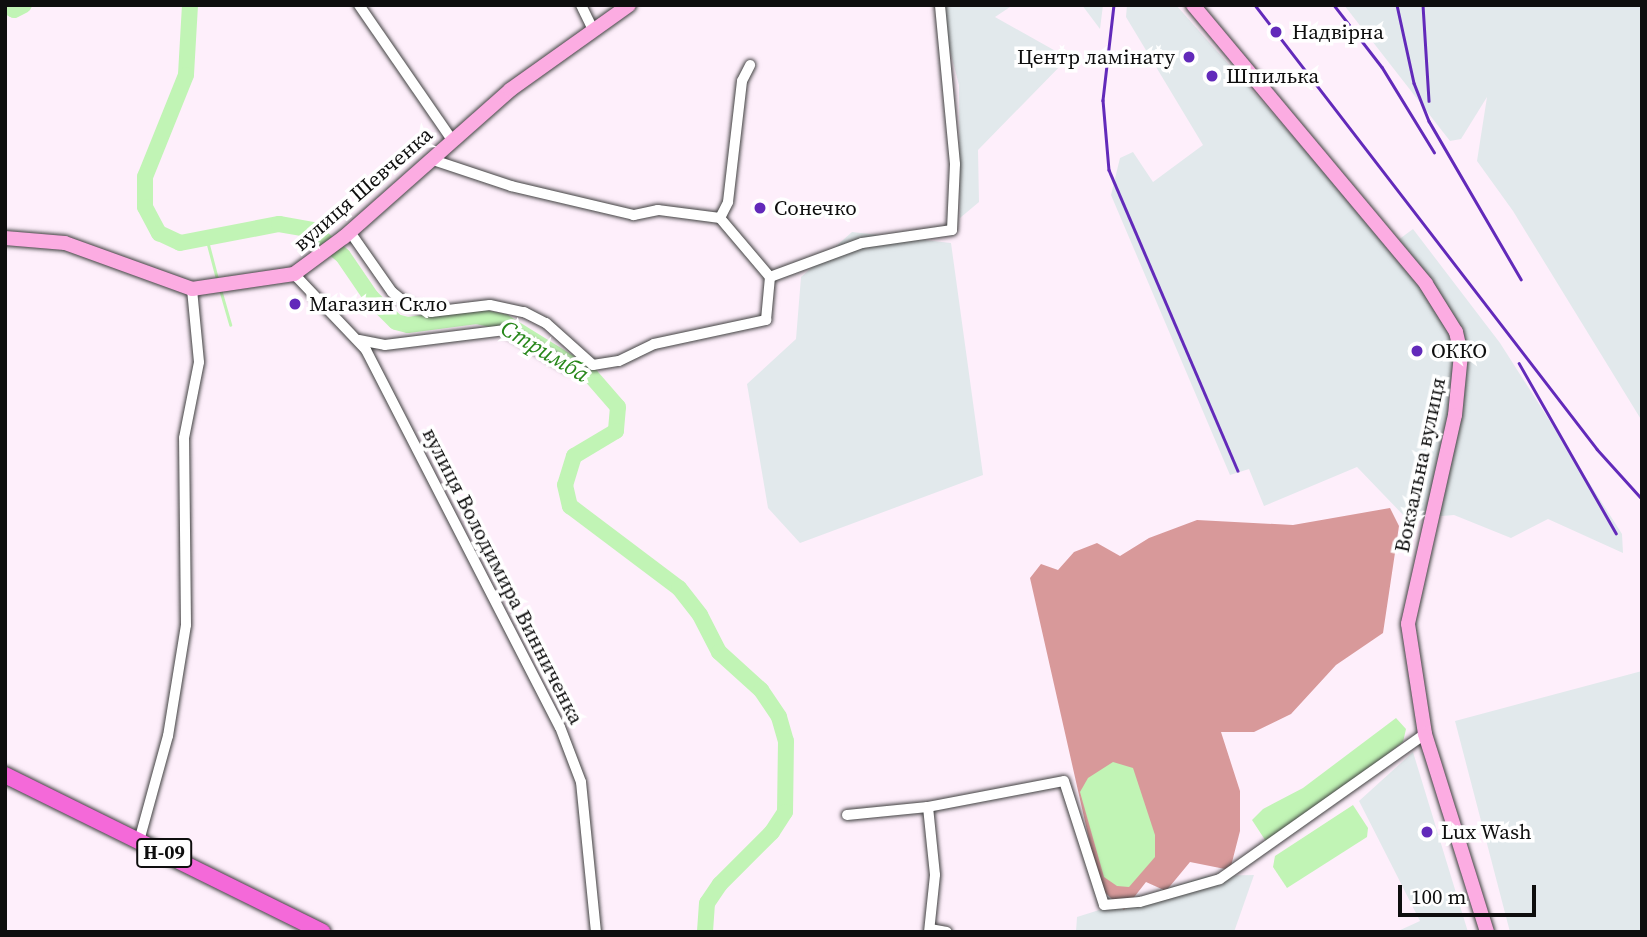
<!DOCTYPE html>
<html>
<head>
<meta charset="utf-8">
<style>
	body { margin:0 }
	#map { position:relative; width:1647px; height:937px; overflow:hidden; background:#feeffb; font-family:"Source Serif 4",serif }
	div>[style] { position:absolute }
	.industrial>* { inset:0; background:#e2e9ec }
	.forest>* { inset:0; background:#d8999a }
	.water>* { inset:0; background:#c1f4b5 }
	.stream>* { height:2.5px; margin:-1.25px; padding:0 1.25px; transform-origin:1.25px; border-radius:1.25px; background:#c1f4b5 }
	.river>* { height:16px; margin:-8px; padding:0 8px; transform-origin:8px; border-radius:8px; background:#c1f4b5 }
	.roads { filter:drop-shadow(0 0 2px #414141) drop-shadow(0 0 2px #414141) }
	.street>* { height:10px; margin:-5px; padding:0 5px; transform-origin:5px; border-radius:5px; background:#fff }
	.secondary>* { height:14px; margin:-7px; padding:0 7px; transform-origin:7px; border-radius:7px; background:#fcace2 }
	.primary>* { height:16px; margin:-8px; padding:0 8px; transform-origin:8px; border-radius:8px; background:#f469d9 }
	.rail>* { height:2.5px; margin:-1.25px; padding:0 1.25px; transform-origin:1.25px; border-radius:1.25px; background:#622aba }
	.dots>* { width:19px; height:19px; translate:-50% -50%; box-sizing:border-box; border:4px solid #fff; border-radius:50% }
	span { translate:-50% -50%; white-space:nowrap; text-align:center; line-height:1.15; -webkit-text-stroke:7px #fff; paint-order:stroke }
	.shield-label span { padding:2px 5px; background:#fff; border:2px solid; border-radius:5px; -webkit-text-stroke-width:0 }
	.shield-label { font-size:19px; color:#0e0e0e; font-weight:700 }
	.poi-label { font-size:21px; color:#0e0e0e }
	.left { translate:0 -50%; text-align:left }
	.right { translate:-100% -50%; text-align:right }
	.street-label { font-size:21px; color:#0e0e0e }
	.water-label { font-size:23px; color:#27871a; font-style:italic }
	.frame { position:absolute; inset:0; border:7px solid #0e0e0e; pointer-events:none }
	.scale { position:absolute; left:1398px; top:885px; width:138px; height:32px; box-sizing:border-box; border:4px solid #0e0e0e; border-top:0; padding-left:9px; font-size:21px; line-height:24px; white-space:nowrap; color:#0e0e0e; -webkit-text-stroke:5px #fff; paint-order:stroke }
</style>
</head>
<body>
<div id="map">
	<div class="industrial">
		<div style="clip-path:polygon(938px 5px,1013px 5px,995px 17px,1068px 58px,978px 150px,979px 202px,960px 218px,959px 85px)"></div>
		<div style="clip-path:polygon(1082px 5px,1103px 5px,1100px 29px)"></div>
		<div style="clip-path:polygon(1127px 5px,1176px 5px,1390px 246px,1413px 229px,1500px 343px,1622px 534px,1623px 553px,1548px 519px,1511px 538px,1454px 515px,1407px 519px,1357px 467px,1264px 506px,1249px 469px,1230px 475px,1111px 195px,1120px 158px,1133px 152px,1153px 182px,1203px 145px,1126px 17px)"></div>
		<div style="clip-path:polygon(1344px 5px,1642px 5px,1642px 421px,1513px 211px,1477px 161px,1487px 97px,1461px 139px,1450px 141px)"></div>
		<div style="clip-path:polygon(852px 232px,951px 243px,983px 475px,800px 543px,768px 508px,747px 384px,796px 339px,801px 277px)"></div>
		<div style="clip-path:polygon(1642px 671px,1642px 932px,1510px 932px,1455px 721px)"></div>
		<div style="clip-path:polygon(1413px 752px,1468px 932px,1396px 932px,1420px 921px,1359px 801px)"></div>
		<div style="clip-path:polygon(1254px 875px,1234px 932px,1076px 932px,1077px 917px,1207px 876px)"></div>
	</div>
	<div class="forest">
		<div style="clip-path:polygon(1390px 508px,1399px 526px,1383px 633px,1336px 665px,1291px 714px,1254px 732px,1221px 732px,1240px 791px,1240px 831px,1230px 870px,1190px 862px,1166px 891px,1146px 882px,1124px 910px,1100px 888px,1030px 578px,1041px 564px,1058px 570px,1074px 552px,1097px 543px,1120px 556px,1149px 538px,1197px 520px,1293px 525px)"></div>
	</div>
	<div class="water">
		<div style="clip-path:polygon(1396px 718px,1406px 729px,1403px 742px,1269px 846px,1252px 820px,1263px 809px,1303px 788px)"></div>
		<div style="clip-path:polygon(1113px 762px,1133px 768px,1155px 835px,1155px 857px,1129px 887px,1117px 886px,1104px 877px,1080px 792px,1088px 778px)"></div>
		<div style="clip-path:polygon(1353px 805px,1368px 828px,1367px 837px,1287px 888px,1273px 867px,1275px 856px)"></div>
	</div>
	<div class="stream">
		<div style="left:207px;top:239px;width:43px;rotate:75.3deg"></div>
		<div style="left:221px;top:291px;width:35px;rotate:74deg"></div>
	</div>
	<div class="river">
		<div style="left:5px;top:5px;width:10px;rotate:29deg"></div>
		<div style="left:14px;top:10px;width:11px;rotate:-27deg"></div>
		<div style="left:190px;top:5px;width:70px;rotate:93.3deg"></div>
		<div style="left:186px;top:75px;width:110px;rotate:111.9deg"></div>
		<div style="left:145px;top:177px;width:30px;rotate:90deg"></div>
		<div style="left:145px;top:207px;width:30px;rotate:62deg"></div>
		<div style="left:159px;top:233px;width:23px;rotate:25deg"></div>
		<div style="left:180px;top:243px;width:101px;rotate:-10.9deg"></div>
		<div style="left:279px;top:224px;width:34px;rotate:10deg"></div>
		<div style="left:312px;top:230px;width:40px;rotate:40deg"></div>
		<div style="left:343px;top:256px;width:50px;rotate:55.7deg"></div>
		<div style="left:371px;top:297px;width:35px;rotate:45deg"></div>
		<div style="left:396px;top:322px;width:12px;rotate:14deg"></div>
		<div style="left:408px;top:325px;width:69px;rotate:-7.5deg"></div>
		<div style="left:476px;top:316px;width:29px;rotate:12deg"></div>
		<div style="left:504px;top:322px;width:102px;rotate:31.8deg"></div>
		<div style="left:591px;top:376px;width:41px;rotate:48.9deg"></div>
		<div style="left:618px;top:407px;width:24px;rotate:95deg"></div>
		<div style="left:616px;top:431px;width:49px;rotate:149.2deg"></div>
		<div style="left:574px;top:456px;width:30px;rotate:107deg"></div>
		<div style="left:565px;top:485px;width:22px;rotate:77deg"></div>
		<div style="left:570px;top:506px;width:136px;rotate:37deg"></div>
		<div style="left:679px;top:588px;width:34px;rotate:52deg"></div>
		<div style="left:700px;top:615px;width:42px;rotate:62.8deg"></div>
		<div style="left:719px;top:652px;width:57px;rotate:42.1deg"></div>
		<div style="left:761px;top:690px;width:32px;rotate:56deg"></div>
		<div style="left:779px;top:717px;width:25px;rotate:74deg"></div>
		<div style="left:786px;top:741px;width:71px;rotate:90.8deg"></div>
		<div style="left:785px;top:812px;width:24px;rotate:123deg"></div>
		<div style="left:772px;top:832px;width:74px;rotate:135deg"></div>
		<div style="left:720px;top:884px;width:23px;rotate:124deg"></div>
		<div style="left:707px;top:903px;width:29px;rotate:94deg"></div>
	</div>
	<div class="roads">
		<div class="street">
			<div style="left:359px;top:5px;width:164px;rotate:55.4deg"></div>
			<div style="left:581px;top:5px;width:25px;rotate:64deg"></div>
			<div style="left:720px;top:218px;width:18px;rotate:-63deg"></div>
			<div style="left:728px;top:202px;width:122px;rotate:-83.4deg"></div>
			<div style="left:742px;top:81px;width:18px;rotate:-63deg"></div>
			<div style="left:350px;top:232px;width:73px;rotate:55deg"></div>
			<div style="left:392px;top:292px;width:21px;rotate:39deg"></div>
			<div style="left:408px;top:305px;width:24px;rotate:17deg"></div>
			<div style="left:431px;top:312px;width:59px;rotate:-6.8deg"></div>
			<div style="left:490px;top:305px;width:35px;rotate:12deg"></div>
			<div style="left:524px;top:312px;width:25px;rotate:27deg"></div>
			<div style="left:546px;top:323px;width:63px;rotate:41.8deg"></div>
			<div style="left:593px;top:365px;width:26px;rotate:-9deg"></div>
			<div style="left:619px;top:361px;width:39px;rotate:-26deg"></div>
			<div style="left:654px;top:344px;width:115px;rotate:-12.1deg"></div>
			<div style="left:766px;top:320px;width:43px;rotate:-84.7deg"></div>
			<div style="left:770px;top:277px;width:77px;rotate:-130.3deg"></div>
			<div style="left:720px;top:218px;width:63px;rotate:-172.6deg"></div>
			<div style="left:658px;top:210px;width:25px;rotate:168deg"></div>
			<div style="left:634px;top:215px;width:126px;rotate:-166.7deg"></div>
			<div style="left:511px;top:186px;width:85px;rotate:-161.6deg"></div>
			<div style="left:294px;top:274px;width:105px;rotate:46.5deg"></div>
			<div style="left:366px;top:350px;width:424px;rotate:62.8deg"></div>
			<div style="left:560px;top:727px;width:59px;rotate:69.1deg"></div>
			<div style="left:581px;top:782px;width:151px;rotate:84.3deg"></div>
			<div style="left:770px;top:277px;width:98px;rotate:-20.3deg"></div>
			<div style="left:862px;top:243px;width:91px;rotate:-8.2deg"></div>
			<div style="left:952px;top:230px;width:66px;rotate:-87.4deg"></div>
			<div style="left:955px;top:164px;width:160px;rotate:-95.4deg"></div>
			<div style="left:359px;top:340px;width:26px;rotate:11deg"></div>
			<div style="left:385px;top:345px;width:121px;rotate:-7.1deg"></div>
			<div style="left:505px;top:330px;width:75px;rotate:30.3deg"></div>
			<div style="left:928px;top:807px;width:68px;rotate:84.1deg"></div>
			<div style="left:935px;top:875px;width:57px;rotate:96deg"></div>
			<div style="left:847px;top:815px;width:81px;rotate:-5.6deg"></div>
			<div style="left:928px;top:807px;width:138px;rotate:-10.8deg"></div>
			<div style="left:1064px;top:781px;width:130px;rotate:72.1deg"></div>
			<div style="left:1104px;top:905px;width:36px;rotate:-5deg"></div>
			<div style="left:1140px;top:902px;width:83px;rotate:-16deg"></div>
			<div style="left:1220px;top:879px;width:251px;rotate:-35.3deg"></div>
			<div style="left:139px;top:841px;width:109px;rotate:-74.6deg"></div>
			<div style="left:168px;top:736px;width:112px;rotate:-80.8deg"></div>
			<div style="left:186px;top:625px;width:187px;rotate:-90.6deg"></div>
			<div style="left:184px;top:438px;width:77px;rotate:-78.8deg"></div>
			<div style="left:199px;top:362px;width:73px;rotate:-95.5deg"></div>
			<div style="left:930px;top:929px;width:17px;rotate:10deg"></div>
		</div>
		<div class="secondary">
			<div style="left:1193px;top:5px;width:363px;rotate:50.1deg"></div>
			<div style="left:1426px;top:284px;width:57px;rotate:58deg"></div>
			<div style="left:1456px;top:332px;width:23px;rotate:77deg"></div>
			<div style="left:1461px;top:354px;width:61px;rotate:95.6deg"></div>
			<div style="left:1455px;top:415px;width:214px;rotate:102.7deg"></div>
			<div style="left:1408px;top:624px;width:111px;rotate:81.2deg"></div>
			<div style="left:1425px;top:734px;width:207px;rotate:72.6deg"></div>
			<div style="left:5px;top:238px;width:60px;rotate:4.8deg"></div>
			<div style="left:65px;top:243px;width:135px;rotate:19.9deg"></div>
			<div style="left:192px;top:289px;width:103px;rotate:-8.4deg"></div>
			<div style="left:294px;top:274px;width:62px;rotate:-36.5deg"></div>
			<div style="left:344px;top:237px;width:222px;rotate:-41.5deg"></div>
			<div style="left:510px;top:90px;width:146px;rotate:-35.5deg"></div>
		</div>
		<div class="primary">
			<div style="left:5px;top:775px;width:354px;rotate:26.3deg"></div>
		</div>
	</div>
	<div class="rail">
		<div style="left:1114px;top:5px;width:96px;rotate:96.6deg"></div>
		<div style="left:1103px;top:100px;width:70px;rotate:85.1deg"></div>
		<div style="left:1109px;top:170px;width:327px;rotate:66.8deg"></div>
		<div style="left:1255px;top:5px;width:560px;rotate:52.39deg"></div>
		<div style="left:1597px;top:449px;width:67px;rotate:48deg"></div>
		<div style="left:1334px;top:5px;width:78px;rotate:52.3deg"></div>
		<div style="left:1382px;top:67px;width:100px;rotate:58.5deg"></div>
		<div style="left:1397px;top:5px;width:80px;rotate:77.7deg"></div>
		<div style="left:1414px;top:83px;width:41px;rotate:68.5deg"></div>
		<div style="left:1429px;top:121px;width:183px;rotate:59.8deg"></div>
		<div style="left:1423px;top:5px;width:96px;rotate:86.4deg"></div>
		<div style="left:1519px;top:363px;width:196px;rotate:60.3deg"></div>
	</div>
	<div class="dots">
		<div style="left:1276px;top:32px;background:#622aba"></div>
		<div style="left:1189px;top:57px;background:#622aba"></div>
		<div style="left:1212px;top:76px;background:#622aba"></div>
		<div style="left:760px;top:208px;background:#622aba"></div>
		<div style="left:295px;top:304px;background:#622aba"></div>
		<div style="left:1417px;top:351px;background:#622aba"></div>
		<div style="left:1427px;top:832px;background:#622aba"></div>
	</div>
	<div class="shield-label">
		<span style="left:164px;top:853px">Н-09</span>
	</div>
	<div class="poi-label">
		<span class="left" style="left:1292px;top:32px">Надвірна</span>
		<span class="right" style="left:1175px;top:57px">Центр ламінату</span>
		<span class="left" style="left:1226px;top:76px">Шпилька</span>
		<span class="left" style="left:774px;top:208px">Сонечко</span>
		<span class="left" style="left:309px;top:304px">Магазин Скло</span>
		<span class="left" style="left:1431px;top:351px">ОККО</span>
		<span class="left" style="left:1441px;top:832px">Lux Wash</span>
	</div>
	<div class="street-label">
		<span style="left:363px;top:189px;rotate:-41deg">вулиця Шевченка</span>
		<span style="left:1420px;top:465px;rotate:-78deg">Вокзальна вулиця</span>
		<span style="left:503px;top:576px;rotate:63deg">вулиця Володимира Винниченка</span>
	</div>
	<div class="water-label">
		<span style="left:545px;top:351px;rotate:31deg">Стримба</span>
	</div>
	<div class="frame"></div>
	<div class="scale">100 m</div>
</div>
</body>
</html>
